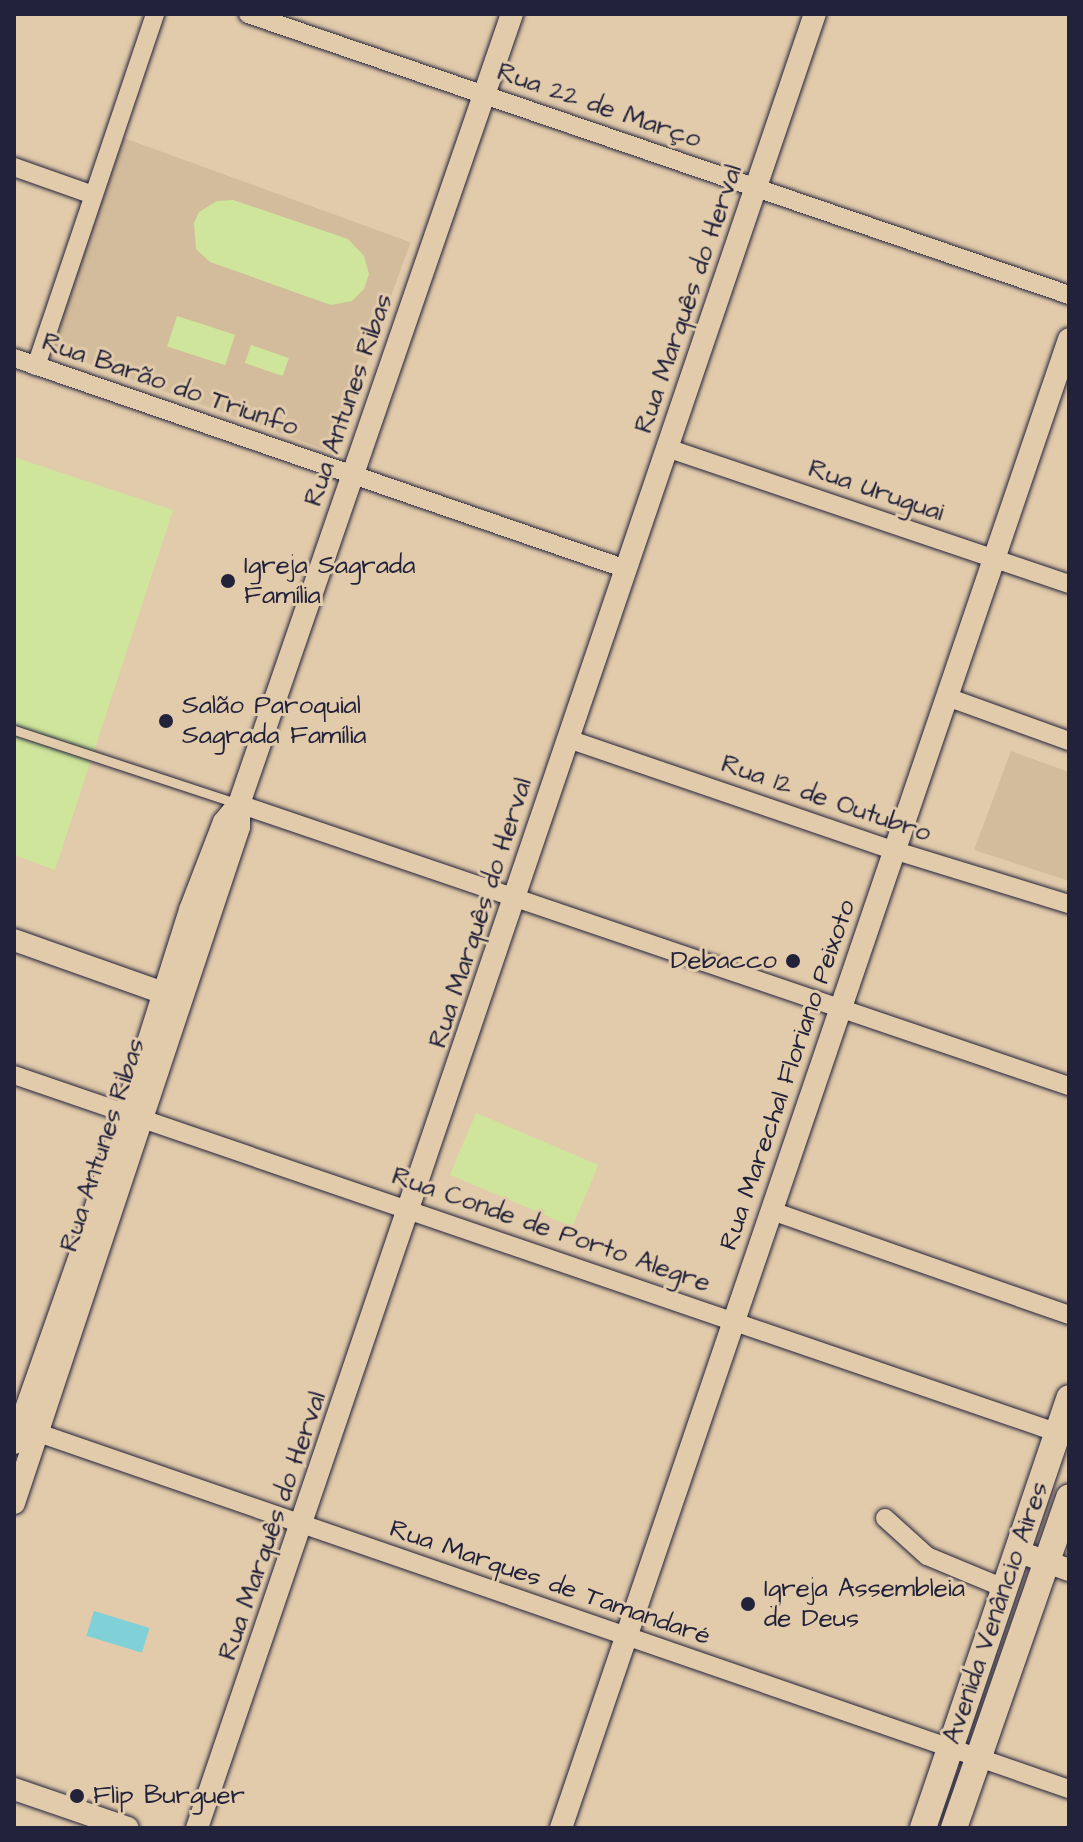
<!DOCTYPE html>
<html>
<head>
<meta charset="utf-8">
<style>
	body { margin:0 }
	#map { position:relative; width:1083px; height:1842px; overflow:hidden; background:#e2cbab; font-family:"Architects Daughter",sans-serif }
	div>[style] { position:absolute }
	.built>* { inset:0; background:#d3bc9c; transform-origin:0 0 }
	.green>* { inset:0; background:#cee59b; transform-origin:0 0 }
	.water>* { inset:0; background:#7fd0d7; transform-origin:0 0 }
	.roads { filter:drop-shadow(0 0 2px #22223b) drop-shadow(0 0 2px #22223b) }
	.service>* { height:9px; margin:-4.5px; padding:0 4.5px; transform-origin:4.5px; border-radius:4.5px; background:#e2cbab }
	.minor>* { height:18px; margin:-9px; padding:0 9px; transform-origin:9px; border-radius:9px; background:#e2cbab }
	.tertiary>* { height:22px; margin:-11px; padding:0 11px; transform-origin:11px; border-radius:11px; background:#e2cbab }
	.secondary>* { height:26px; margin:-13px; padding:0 13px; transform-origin:13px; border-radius:13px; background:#e2cbab }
	.dots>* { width:22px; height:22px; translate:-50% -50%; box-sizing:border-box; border:4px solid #e2cbab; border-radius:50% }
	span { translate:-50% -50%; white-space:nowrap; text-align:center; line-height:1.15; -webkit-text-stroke:6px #e2cbab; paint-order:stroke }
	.street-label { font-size:26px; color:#22223b }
	.poi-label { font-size:26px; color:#22223b }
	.left { translate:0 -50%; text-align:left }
	.right { translate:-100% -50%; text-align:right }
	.frame { position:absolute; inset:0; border:16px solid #22223b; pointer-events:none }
</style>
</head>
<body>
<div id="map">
	<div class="built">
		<div style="left:124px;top:138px;width:305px;height:224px;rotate:20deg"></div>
		<div style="clip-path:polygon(1011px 751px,1069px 772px,1069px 881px,974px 850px)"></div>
	</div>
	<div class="green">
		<div style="clip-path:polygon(217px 201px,233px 200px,348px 239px,364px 256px,369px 274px,364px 289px,352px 301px,331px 305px,210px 262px,196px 249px,194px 223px,199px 212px)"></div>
		<div style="left:177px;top:316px;width:61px;height:32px;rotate:18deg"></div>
		<div style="left:251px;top:345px;width:40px;height:19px;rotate:19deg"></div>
		<div style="clip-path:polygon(14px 457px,173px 510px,55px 870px,14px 855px)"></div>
		<div style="left:476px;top:1113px;width:133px;height:67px;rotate:23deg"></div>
	</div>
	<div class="water">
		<div style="left:94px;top:1611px;width:58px;height:26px;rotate:17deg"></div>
	</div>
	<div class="roads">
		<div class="service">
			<div style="left:14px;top:730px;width:237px;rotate:18.2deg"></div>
		</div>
		<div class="minor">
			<div style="left:248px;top:14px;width:868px;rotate:18.89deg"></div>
			<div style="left:14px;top:167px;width:84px;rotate:19.5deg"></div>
			<div style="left:14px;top:358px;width:647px;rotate:19.02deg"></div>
			<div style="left:36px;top:366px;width:372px;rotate:-71.3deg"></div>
			<div style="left:667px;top:448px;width:424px;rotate:18.7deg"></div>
			<div style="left:950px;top:698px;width:127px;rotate:19.9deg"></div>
			<div style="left:568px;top:739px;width:343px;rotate:18.9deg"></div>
			<div style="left:893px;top:850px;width:184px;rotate:17.1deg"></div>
			<div style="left:239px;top:804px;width:877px;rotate:18.77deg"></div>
			<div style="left:14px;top:1075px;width:1113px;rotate:18.92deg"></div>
			<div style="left:772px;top:1211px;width:315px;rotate:19.3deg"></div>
			<div style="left:24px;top:1428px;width:1106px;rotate:19.06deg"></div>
			<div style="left:885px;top:1518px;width:57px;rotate:42.1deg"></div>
			<div style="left:927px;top:1556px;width:83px;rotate:22.6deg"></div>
		</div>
		<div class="tertiary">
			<div style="left:14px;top:940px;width:171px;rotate:19.5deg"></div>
			<div style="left:14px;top:1443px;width:217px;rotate:-70.6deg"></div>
			<div style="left:86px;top:1238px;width:344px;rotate:-72.4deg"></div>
			<div style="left:190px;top:910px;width:94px;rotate:-68.9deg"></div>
			<div style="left:224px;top:822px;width:23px;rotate:-50deg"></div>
			<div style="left:14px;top:1503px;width:712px;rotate:-71.59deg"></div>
			<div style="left:239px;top:827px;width:23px;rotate:-90deg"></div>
			<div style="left:239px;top:804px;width:836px;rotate:-70.94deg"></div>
			<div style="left:1017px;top:1551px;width:55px;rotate:20.1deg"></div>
			<div style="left:14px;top:1789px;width:120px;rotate:18.9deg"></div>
			<div style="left:197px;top:1828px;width:1916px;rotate:-71.19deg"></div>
			<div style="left:561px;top:1828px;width:1573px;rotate:-71.16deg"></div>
		</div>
		<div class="secondary">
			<div style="left:923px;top:1828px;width:454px;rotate:-71.2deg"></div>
			<div style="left:954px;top:1828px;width:350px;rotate:-70.8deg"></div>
		</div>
	</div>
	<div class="dots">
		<div style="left:228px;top:581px;background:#22223b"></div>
		<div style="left:166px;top:721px;background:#22223b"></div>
		<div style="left:793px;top:961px;background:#22223b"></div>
		<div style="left:748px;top:1604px;background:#22223b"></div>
		<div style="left:77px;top:1796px;background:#22223b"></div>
	</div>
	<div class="street-label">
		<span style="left:599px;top:106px;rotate:19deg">Rua 22 de Março</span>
		<span style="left:689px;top:299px;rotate:-71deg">Rua Marquês do Herval</span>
		<span style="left:170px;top:385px;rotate:19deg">Rua Barão do Triunfo</span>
		<span style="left:349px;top:400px;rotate:-71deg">Rua Antunes Ribas</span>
		<span style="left:876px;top:491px;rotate:19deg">Rua Uruguai</span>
		<span style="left:826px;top:799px;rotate:19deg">Rua 12 de Outubro</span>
		<span style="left:481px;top:913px;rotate:-72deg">Rua Marquês do Herval</span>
		<span style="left:788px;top:1075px;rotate:-71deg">Rua Marechal Floriano Peixoto</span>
		<span style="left:103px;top:1145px;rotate:-72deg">Rua Antunes Ribas</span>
		<span style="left:551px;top:1230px;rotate:19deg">Rua Conde de Porto Alegre</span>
		<span style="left:273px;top:1526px;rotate:-71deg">Rua Marquês do Herval</span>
		<span style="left:550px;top:1583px;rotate:19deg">Rua Marques de Tamandaré</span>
		<span style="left:996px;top:1613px;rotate:-71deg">Avenida Venâncio Aires</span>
	</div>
	<div class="poi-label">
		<span class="left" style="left:244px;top:581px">Igreja Sagrada<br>Família</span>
		<span class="left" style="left:182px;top:721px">Salão Paroquial<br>Sagrada Família</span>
		<span class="right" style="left:777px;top:961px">Debacco</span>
		<span class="left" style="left:764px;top:1604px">Igreja Assembleia<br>de Deus</span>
		<span class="left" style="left:93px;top:1796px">Flip Burguer</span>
	</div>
	<div class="frame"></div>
</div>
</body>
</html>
